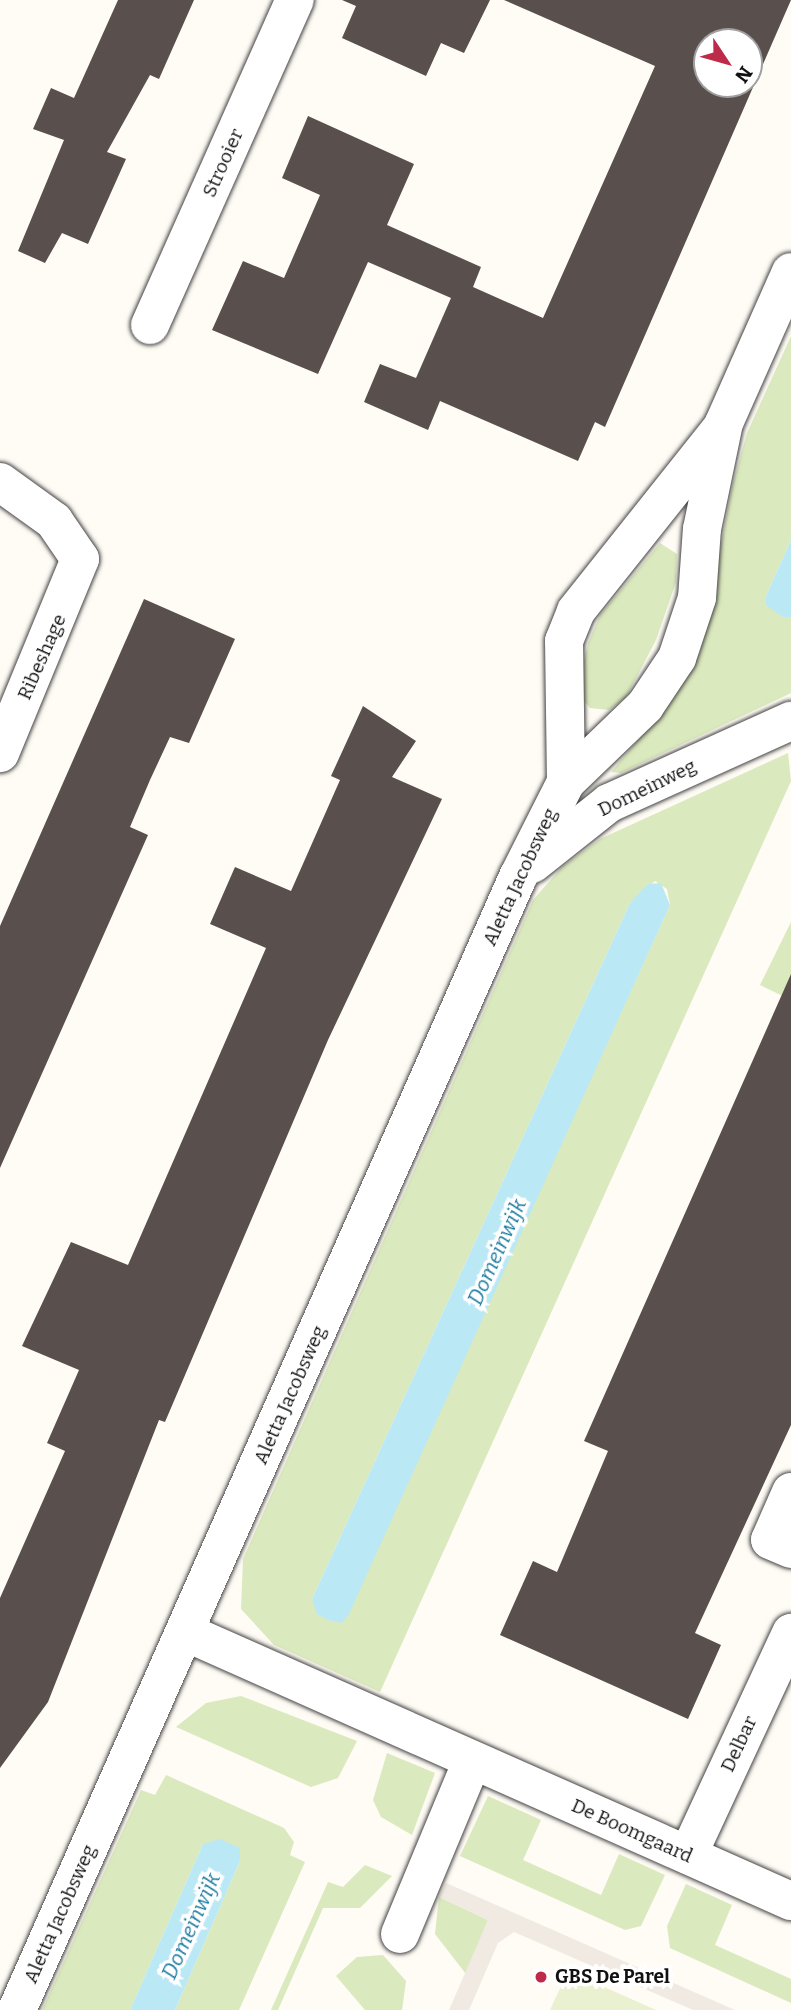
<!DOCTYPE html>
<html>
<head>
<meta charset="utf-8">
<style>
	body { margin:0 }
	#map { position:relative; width:791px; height:2010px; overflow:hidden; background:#fffbf5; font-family:Bitter,serif }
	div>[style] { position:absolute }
	.green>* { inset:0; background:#dbe9be }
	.pitch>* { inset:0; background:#eaf1d0 }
	.plaza>* { inset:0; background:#f0eae2 }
	.water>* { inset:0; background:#bbe8f5 }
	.building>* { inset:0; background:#59504d }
	.roads { filter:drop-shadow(0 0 2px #444) drop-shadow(0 0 2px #444) }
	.minor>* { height:38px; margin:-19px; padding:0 19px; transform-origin:19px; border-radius:19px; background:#fff }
	.dots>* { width:19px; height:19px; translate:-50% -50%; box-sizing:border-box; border:4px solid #fff; border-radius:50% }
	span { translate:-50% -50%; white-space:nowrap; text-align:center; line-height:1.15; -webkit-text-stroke:7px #fff; paint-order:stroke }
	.street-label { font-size:19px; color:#111 }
	.poi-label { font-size:19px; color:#111; font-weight:700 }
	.left { translate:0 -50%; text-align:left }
	.water-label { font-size:21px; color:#1c7ba0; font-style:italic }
	.north { position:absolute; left:693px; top:28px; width:70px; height:70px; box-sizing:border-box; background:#fff; border:2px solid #a0a0a0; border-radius:50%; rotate:126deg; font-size:19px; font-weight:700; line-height:28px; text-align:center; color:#111 }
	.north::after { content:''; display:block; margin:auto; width:24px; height:32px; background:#be2b49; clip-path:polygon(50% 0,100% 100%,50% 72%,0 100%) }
</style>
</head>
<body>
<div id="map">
	<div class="green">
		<div style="clip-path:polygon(791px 336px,791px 540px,766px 596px,767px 605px,791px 617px,791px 693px,621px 773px,611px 772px,672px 700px,700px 652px,733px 483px,747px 433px)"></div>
		<div style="clip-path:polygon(660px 543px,677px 554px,676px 582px,656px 640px,626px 697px,609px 710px,590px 708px,581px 698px,580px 678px,588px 643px,600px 615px)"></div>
		<div style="clip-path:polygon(evenodd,788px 753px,791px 781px,380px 1692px,274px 1645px,241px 1609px,243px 1559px,533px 900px,562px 867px,600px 839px,788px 753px,655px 881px,667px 889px,670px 905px,342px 1623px,312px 1599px,630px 903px,655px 881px)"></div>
		<div style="clip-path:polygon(791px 922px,791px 1000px,760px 985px)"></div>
		<div style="clip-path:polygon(241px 1696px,357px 1741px,338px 1778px,311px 1787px,176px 1727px,206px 1703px)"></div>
		<div style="clip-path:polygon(387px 1753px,435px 1773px,412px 1835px,381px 1817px,373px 1800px)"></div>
		<div style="clip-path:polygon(166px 1775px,284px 1828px,294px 1842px,290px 1855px,305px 1862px,239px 2010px,175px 2010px,240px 1861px,203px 1844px,130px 2010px,42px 2010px,141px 1790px,155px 1795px)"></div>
		<div style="clip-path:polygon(488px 1796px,541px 1820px,523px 1860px,601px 1895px,619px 1854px,665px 1875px,641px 1926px,625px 1930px,460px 1856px)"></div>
		<div style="clip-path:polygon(365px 1865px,392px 1876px,360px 1908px,323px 1908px,278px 2010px,271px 2010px,328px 1882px,343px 1887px)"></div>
		<div style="clip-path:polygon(686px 1884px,732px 1905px,715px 1945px,791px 1979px,791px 2003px,670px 1948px,667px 1926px)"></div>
		<div style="clip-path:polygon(439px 1897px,488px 1920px,466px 1974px,435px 1934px)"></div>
		<div style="clip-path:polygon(383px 1955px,406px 1981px,402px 2010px,365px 2010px,336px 1976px,357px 1957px)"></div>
	</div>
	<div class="pitch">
		<div style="clip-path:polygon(568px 1971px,656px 2010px,550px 2010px)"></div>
	</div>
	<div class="plaza">
		<div style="clip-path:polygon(446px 1883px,735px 2010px,693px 2010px,514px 1932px,498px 1943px,469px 2010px,449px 2010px,488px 1920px,439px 1897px)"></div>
	</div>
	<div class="water">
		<div style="clip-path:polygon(791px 540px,791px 617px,783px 617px,766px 605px,766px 596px)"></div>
		<div style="clip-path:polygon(661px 883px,670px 905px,349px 1614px,342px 1623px,328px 1620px,317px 1614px,312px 1599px,630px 903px,648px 884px)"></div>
		<div style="clip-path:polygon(220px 1839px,240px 1848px,240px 1861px,175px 2010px,130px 2010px,203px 1844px)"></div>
	</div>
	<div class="building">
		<div style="clip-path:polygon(118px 0,194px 0,159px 79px,150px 75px,107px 152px,126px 159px,88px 244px,62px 233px,45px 263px,18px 251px,64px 140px,33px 129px,51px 88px,74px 98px)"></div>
		<div style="clip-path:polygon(342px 0,490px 0,464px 53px,441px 43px,426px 76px,342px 38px,356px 6px)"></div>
		<div style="clip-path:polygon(evenodd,504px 0,791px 0,605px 427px,595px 422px,578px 461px,440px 401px,428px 430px,364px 402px,380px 364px,416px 378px,451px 298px,368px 262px,318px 374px,212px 330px,243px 261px,284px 278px,320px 195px,282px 178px,308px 116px,414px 164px,387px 225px,481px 267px,473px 287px,543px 318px,655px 66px,504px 0,707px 42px,749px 42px,749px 84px,707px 84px,707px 42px)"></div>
		<div style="clip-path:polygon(144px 599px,235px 639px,189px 743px,170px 737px,150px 780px,130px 827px,148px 835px,0 1168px,0 926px)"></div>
		<div style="clip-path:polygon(363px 706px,416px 741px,392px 777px,442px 799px,328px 1040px,165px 1422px,159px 1420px,48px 1702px,0 1768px,0 1598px,65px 1451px,47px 1443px,79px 1370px,22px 1346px,71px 1242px,128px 1265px,266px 948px,210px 924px,235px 867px,291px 891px,340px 780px,331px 776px)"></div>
		<div style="clip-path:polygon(791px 974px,791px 1425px,695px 1633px,721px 1645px,688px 1719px,500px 1635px,533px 1561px,557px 1572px,608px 1451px,584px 1441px)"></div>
	</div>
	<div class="roads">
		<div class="minor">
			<div style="left:150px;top:325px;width:356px;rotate:-66deg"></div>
			<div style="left:0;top:482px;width:67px;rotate:35.8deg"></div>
			<div style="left:54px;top:521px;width:46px;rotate:55.6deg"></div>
			<div style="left:80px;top:559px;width:210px;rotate:112.4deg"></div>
			<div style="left:566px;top:782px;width:141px;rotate:-90.8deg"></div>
			<div style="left:564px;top:641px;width:32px;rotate:-68deg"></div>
			<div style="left:576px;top:611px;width:230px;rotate:-51.5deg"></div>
			<div style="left:532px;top:864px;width:98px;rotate:-38.4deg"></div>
			<div style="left:609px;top:803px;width:200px;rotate:-24.3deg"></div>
			<div style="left:791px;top:1492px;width:52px;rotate:113.6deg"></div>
			<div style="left:770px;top:1540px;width:23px;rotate:23deg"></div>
			<div style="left:185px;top:1632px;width:663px;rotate:23.94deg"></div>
			<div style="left:688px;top:1855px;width:245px;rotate:-65.1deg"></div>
			<div style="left:400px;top:1934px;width:187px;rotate:-67.4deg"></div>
			<div style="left:17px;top:2010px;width:1239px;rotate:-66.15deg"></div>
			<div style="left:518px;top:877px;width:106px;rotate:-63.2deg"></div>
			<div style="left:566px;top:782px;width:110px;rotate:-43.9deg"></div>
			<div style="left:645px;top:706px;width:58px;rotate:-56.3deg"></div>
			<div style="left:677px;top:658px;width:63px;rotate:-71.6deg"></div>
			<div style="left:697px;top:598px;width:69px;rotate:-85.9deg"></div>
			<div style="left:702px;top:529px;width:108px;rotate:-78.3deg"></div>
			<div style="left:724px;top:423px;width:165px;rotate:-66.1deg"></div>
		</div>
	</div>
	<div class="dots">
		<div style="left:541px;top:1977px;background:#be2b49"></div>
	</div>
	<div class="street-label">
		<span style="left:223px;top:163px;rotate:-66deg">Strooier</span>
		<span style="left:42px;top:657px;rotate:-66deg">Ribeshage</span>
		<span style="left:647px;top:788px;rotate:-26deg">Domeinweg</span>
		<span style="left:520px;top:877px;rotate:-65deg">Aletta Jacobsweg</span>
		<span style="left:290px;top:1395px;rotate:-66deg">Aletta Jacobsweg</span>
		<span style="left:739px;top:1744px;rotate:-65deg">Delbar</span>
		<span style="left:632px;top:1831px;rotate:24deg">De Boomgaard</span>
		<span style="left:60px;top:1914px;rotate:-66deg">Aletta Jacobsweg</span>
	</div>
	<div class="poi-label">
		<span class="left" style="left:555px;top:1977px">GBS De Parel</span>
	</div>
	<div class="water-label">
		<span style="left:497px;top:1252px;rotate:-66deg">Domeinwijk</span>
		<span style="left:191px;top:1926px;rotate:-66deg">Domeinwijk</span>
	</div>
	<div class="north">N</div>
</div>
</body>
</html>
